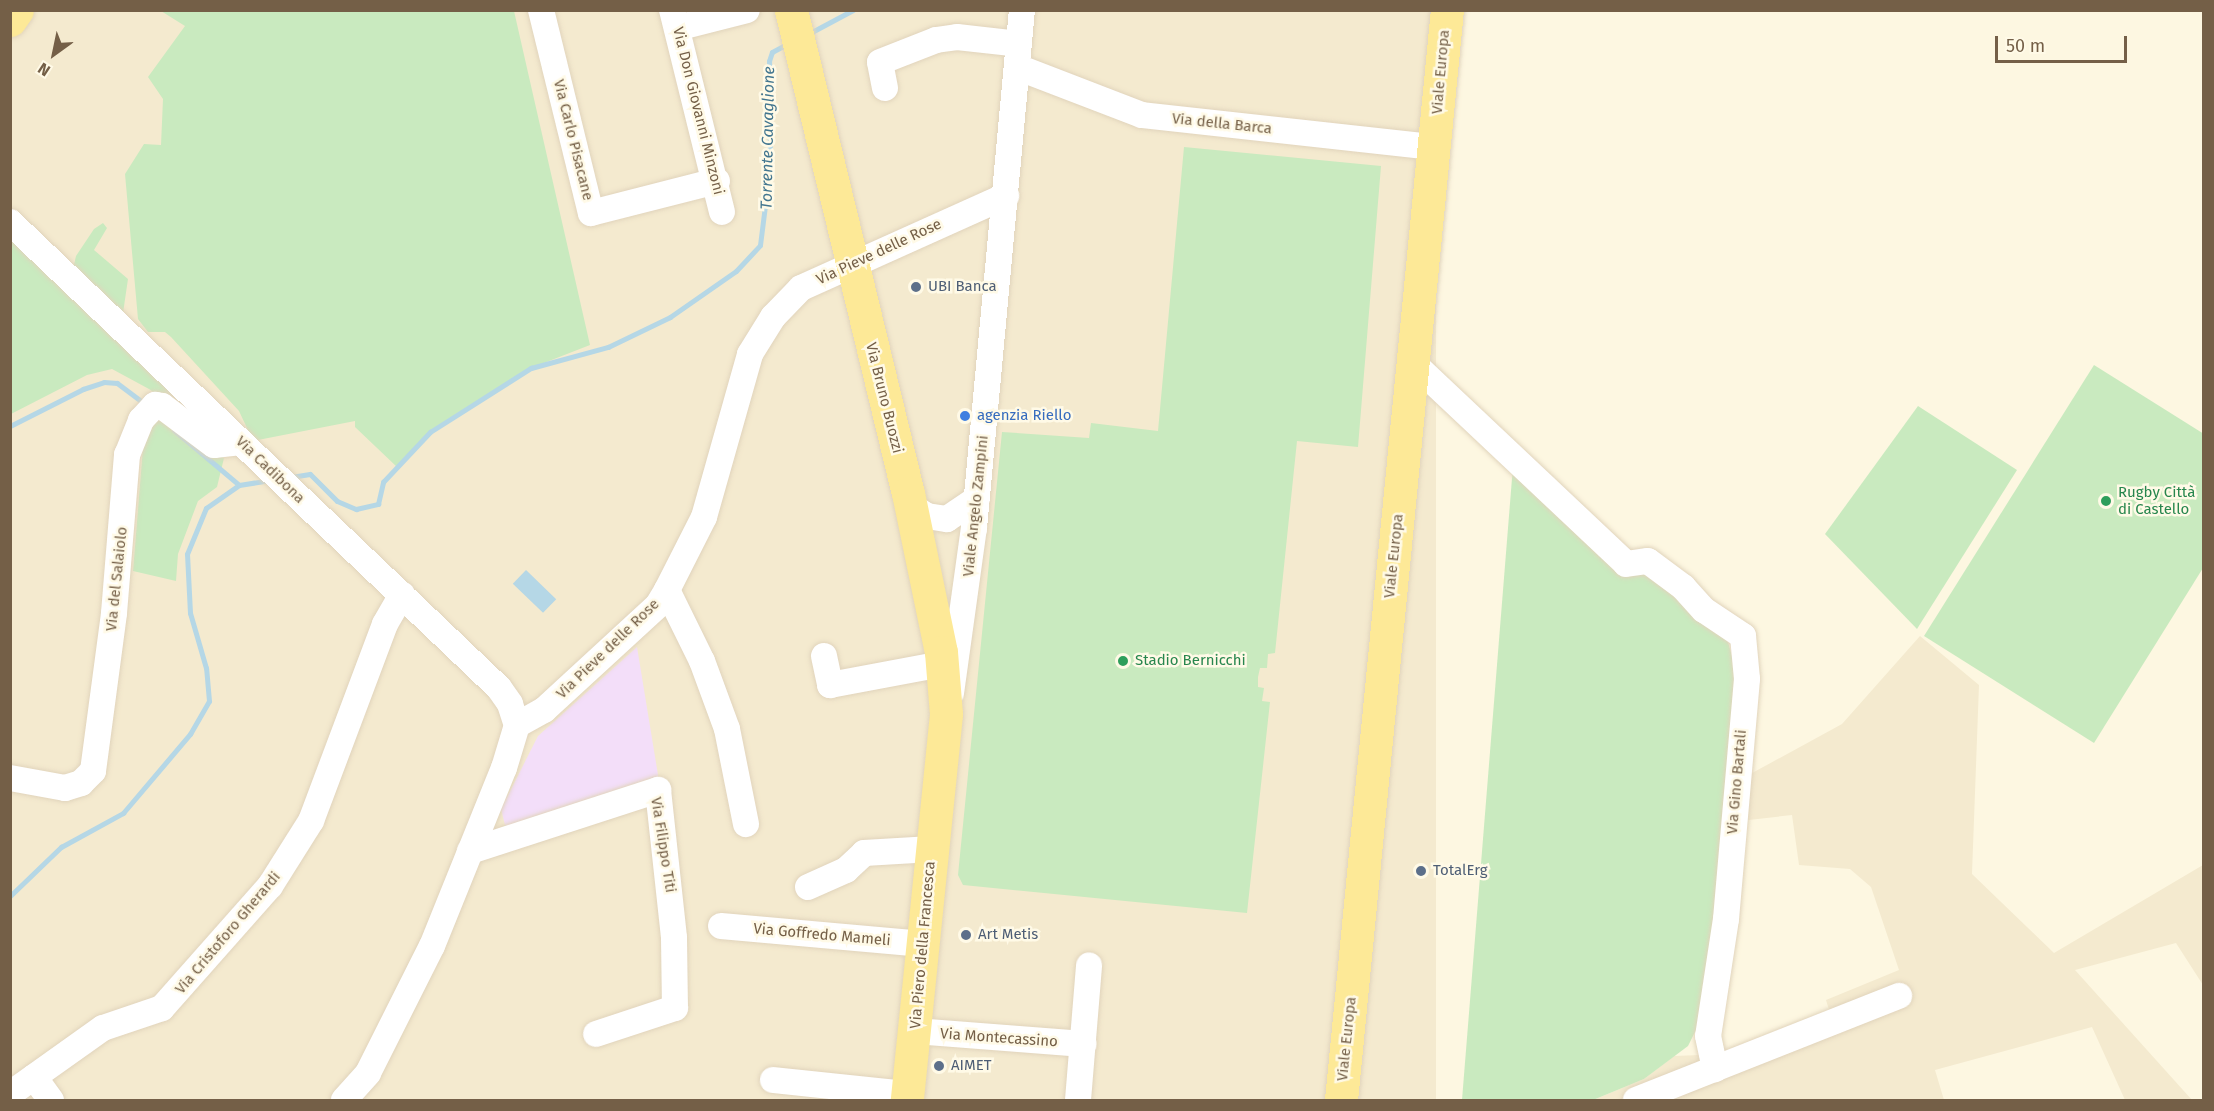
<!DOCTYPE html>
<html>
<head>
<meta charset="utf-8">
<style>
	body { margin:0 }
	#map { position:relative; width:2214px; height:1111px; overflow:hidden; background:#fdf7e1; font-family:"Fira Sans",sans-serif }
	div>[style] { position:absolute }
	.residential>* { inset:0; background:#f4eacf; transform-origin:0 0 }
	.education>* { inset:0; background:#f3def9 }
	.green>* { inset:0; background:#c9eabf }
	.water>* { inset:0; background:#b5d7e6; transform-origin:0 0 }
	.stream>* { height:5px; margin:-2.5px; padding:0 2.5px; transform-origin:2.5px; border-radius:2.5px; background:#b5d7e6 }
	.roads { filter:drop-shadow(0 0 2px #e1d4bc) drop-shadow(0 0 2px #e1d4bc) }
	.minor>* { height:26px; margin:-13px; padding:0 13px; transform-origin:13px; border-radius:13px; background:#fff }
	.major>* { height:33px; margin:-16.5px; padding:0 16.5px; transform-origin:16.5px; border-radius:16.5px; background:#fde997 }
	.dots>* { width:16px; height:16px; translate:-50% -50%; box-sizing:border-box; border:3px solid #fffae7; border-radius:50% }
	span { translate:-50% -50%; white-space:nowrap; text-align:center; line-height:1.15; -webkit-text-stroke:5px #fffae7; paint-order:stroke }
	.street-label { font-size:15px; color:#745f47 }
	.service-label { font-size:15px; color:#4e5e75 }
	.left { translate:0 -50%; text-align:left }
	.shop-label { font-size:15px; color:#366cbe }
	.leisure-label { font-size:15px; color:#27864d }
	.water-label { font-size:16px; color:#43768f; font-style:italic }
	.frame { position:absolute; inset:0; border:12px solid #745f47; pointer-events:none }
	.north { position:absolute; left:24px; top:24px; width:60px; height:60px; -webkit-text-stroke:4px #fffae7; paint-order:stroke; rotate:213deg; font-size:16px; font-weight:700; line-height:24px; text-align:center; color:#745f47 }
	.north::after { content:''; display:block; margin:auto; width:21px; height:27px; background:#745f47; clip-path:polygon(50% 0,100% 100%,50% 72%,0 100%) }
	.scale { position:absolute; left:1995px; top:36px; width:132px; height:27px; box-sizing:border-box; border:3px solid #745f47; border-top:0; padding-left:8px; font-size:18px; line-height:21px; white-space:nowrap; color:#745f47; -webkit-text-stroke:4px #fffae7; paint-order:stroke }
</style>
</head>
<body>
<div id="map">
	<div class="residential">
		<div style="left:10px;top:11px;width:1426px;height:1089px"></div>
		<div style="clip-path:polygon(1920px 636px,1979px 685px,1972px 874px,2054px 953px,2203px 865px,2203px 985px,2176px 943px,2075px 970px,2192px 1100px,2125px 1100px,2092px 1027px,1935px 1070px,1944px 1100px,1593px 1100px,1644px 1079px,1674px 1056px,1727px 1054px,1830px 1013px,1826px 1000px,1899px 970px,1871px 887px,1850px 869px,1799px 865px,1792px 815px,1740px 821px,1743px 778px,1842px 724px)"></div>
	</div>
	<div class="education">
		<div style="clip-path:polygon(637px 647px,659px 781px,514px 828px,505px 825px,501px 809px,538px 736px)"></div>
	</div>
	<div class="green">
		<div style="clip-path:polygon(161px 11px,514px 11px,590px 345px,531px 368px,430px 432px,397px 467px,355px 427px,355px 421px,253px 441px,239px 411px,171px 337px,165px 332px,148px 332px,138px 319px,125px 174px,144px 144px,161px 145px,163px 99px,148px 77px,185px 26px)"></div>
		<div style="clip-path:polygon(1184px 147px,1381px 166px,1358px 447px,1297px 441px,1275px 653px,1268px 654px,1267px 668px,1260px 668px,1258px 677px,1258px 687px,1264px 688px,1262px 701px,1270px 702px,1247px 913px,963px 885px,958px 875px,1002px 432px,1089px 438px,1091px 423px,1158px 431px)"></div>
		<div style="clip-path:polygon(103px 223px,107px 228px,94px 250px,128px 279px,123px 313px,73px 269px,76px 256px,94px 229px)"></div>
		<div style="clip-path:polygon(10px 233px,217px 435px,149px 389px,112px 369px,87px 375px,11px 414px)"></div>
		<div style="clip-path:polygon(2094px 365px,2204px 434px,2203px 568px,2094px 743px,1924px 636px)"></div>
		<div style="clip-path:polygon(1918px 406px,2017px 470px,1917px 629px,1825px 534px)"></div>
		<div style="clip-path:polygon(159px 415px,224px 458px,217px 487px,198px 501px,178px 554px,176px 581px,133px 571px,144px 435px)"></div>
		<div style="clip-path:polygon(1513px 466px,1716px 625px,1728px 642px,1737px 674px,1707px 988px,1699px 1024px,1688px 1046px,1644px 1079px,1593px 1100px,1462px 1100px)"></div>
	</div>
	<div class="water">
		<div style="left:526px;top:570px;width:42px;height:19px;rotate:44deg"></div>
	</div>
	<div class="stream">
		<div style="left:808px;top:34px;width:51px;rotate:-28.1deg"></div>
		<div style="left:10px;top:426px;width:82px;rotate:-26.9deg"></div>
		<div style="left:83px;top:389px;width:22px;rotate:-18deg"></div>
		<div style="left:104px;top:382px;width:13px;rotate:4deg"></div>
		<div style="left:117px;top:383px;width:35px;rotate:37deg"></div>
		<div style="left:174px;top:430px;width:85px;rotate:40.2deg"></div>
		<div style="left:291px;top:477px;width:19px;rotate:-9deg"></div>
		<div style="left:310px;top:474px;width:38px;rotate:45deg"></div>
		<div style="left:337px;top:501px;width:21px;rotate:23deg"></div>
		<div style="left:356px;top:509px;width:23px;rotate:-13deg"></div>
		<div style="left:378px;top:504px;width:23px;rotate:-77deg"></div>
		<div style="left:383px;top:482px;width:69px;rotate:-46.8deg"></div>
		<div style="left:430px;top:432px;width:120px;rotate:-32.4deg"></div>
		<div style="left:531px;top:368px;width:80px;rotate:-15.3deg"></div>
		<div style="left:608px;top:347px;width:69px;rotate:-25.8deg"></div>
		<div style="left:670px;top:317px;width:80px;rotate:-34.9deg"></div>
		<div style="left:736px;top:271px;width:35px;rotate:-47deg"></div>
		<div style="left:760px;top:245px;width:80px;rotate:-82.8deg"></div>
		<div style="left:770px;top:166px;width:105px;rotate:-90.5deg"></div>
		<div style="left:769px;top:61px;width:9px;rotate:-72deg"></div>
		<div style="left:772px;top:52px;width:19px;rotate:-28deg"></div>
		<div style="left:10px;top:896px;width:71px;rotate:-43.9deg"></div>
		<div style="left:61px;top:847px;width:71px;rotate:-28.7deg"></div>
		<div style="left:123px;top:813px;width:104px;rotate:-49.7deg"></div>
		<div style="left:190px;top:734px;width:38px;rotate:-60deg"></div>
		<div style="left:209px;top:701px;width:33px;rotate:-95deg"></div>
		<div style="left:206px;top:668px;width:57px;rotate:-106.2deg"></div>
		<div style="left:190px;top:613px;width:59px;rotate:-92.9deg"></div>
		<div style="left:187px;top:554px;width:50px;rotate:-67.6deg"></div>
		<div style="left:206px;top:508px;width:40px;rotate:-34.9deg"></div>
		<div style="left:239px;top:485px;width:31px;rotate:-9deg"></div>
	</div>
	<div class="roads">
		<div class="minor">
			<div style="left:541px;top:10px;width:209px;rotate:76.2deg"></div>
			<div style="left:591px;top:213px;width:130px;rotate:-14.3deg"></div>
			<div style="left:672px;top:10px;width:208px;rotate:76.1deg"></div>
			<div style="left:677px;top:28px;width:72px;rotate:-14.4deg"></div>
			<div style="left:1017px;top:67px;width:134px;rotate:21deg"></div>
			<div style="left:1142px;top:115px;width:294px;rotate:6.3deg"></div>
			<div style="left:885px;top:88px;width:26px;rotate:-101deg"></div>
			<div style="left:880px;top:62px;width:60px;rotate:-21.4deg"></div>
			<div style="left:936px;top:40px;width:21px;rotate:-8deg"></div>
			<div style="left:957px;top:37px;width:62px;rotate:6.4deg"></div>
			<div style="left:10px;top:222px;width:675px;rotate:43.62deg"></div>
			<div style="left:499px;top:688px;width:19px;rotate:55deg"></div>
			<div style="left:510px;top:704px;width:22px;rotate:72deg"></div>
			<div style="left:1412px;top:362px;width:294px;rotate:43.3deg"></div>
			<div style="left:1626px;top:564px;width:22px;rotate:-8deg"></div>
			<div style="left:1648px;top:561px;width:44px;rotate:36.6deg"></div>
			<div style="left:1683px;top:587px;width:31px;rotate:48deg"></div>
			<div style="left:1704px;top:610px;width:47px;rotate:33.7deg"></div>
			<div style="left:1743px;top:636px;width:43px;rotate:84.7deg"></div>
			<div style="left:1747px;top:679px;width:241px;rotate:95deg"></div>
			<div style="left:1726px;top:919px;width:118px;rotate:98.7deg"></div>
			<div style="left:1708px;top:1036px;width:34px;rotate:78deg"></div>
			<div style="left:911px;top:506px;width:19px;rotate:32deg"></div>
			<div style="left:927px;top:516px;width:20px;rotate:9deg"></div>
			<div style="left:947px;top:519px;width:36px;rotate:-34deg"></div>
			<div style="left:667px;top:590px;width:79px;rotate:63.8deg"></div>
			<div style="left:702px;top:661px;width:72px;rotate:69.8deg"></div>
			<div style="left:727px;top:729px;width:97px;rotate:78.7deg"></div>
			<div style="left:824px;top:656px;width:30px;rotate:78deg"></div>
			<div style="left:830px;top:685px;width:114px;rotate:-10.6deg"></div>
			<div style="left:951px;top:693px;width:167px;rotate:-82.1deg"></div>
			<div style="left:974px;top:528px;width:520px;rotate:-84.71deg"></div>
			<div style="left:10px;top:778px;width:56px;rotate:10.3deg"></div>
			<div style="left:65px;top:788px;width:17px;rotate:-17deg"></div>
			<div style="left:81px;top:783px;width:17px;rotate:-45deg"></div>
			<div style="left:93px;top:771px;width:159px;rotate:-82.4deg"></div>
			<div style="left:114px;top:613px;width:159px;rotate:-85.3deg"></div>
			<div style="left:127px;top:455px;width:38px;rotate:-68deg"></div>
			<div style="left:141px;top:420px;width:21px;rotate:-47deg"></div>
			<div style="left:155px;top:405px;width:7px;rotate:8deg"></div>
			<div style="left:162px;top:406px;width:65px;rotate:36.9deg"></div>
			<div style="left:214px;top:445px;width:27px;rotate:-6deg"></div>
			<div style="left:470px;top:851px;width:198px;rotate:-18deg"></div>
			<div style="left:658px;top:790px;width:149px;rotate:83.8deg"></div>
			<div style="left:674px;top:938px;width:70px;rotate:89.2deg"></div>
			<div style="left:675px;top:1008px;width:83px;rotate:161.8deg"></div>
			<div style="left:808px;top:887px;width:42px;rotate:-24.1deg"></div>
			<div style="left:846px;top:870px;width:25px;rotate:-43deg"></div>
			<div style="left:864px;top:853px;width:68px;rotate:-3.4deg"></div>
			<div style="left:721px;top:926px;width:203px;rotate:5.1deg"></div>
			<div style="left:915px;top:1031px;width:169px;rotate:4.4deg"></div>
			<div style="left:34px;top:1077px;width:29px;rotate:54deg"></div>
			<div style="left:773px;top:1080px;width:135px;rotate:6deg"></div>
			<div style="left:10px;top:1094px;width:114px;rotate:-35.4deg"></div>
			<div style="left:103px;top:1028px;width:62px;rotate:-18.7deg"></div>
			<div style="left:162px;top:1008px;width:163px;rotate:-48.5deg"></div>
			<div style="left:270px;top:886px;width:77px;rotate:-57.8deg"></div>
			<div style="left:311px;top:821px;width:210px;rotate:-69.4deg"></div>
			<div style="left:385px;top:624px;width:34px;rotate:-60deg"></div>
			<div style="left:344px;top:1100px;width:36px;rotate:-48deg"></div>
			<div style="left:368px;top:1073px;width:142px;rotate:-63.3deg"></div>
			<div style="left:432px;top:946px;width:192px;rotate:-68deg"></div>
			<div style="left:504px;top:768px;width:45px;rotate:-73.2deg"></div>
			<div style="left:517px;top:725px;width:31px;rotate:-29deg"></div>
			<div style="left:544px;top:710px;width:155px;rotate:-42.6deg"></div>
			<div style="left:658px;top:605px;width:17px;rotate:-59deg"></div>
			<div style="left:667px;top:590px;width:82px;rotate:-63.1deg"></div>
			<div style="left:704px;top:517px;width:169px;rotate:-74.2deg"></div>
			<div style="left:750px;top:354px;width:44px;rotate:-58.1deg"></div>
			<div style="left:773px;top:317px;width:40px;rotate:-46deg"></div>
			<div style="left:801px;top:288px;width:225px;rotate:-24.2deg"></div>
			<div style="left:1078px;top:1100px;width:135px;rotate:-85.3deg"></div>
			<div style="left:1636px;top:1100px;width:283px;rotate:-21.6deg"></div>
		</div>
		<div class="major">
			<div style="left:791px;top:10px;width:497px;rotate:76.4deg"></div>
			<div style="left:908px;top:493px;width:162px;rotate:78.3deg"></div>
			<div style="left:941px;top:652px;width:62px;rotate:85.4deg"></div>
			<div style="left:946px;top:714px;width:388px;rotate:95.8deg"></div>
			<div style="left:10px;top:20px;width:12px;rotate:-55deg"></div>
			<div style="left:1341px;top:1100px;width:1095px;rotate:-84.45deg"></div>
		</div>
	</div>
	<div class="dots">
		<div style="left:916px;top:287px;background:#5c6f8a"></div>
		<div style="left:965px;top:416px;background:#3f7fe0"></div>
		<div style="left:2106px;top:501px;background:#2e9e5b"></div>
		<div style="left:1123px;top:661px;background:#2e9e5b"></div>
		<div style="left:1421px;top:871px;background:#5c6f8a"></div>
		<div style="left:966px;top:935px;background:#5c6f8a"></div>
		<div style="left:939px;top:1066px;background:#5c6f8a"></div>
	</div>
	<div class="street-label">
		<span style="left:1441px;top:72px;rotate:-85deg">Viale Europa</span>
		<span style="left:698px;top:111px;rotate:76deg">Via Don Giovanni Minzoni</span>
		<span style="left:1222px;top:124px;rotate:6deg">Via della Barca</span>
		<span style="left:573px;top:140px;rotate:76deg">Via Carlo Pisacane</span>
		<span style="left:879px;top:252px;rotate:-25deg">Via Pieve delle Rose</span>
		<span style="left:884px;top:398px;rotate:76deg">Via Bruno Buozzi</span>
		<span style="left:270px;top:470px;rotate:44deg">Via Cadibona</span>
		<span style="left:976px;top:506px;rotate:-84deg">Viale Angelo Zampini</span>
		<span style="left:1394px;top:556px;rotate:-84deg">Viale Europa</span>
		<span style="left:117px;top:579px;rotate:-84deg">Via del Salaiolo</span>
		<span style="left:608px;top:649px;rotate:-44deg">Via Pieve delle Rose</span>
		<span style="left:1737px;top:782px;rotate:-85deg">Via Gino Bartali</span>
		<span style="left:663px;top:845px;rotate:81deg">Via Filippo Titi</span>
		<span style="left:228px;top:933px;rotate:-50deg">Via Cristoforo Gherardi</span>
		<span style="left:822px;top:935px;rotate:5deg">Via Goffredo Mameli</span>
		<span style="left:923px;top:945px;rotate:-85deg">Via Piero della Francesca</span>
		<span style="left:999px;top:1038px;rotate:4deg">Via Montecassino</span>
		<span style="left:1347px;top:1039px;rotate:-84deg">Viale Europa</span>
	</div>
	<div class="service-label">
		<span class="left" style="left:928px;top:287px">UBI Banca</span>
		<span class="left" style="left:1433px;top:871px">TotalErg</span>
		<span class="left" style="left:978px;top:935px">Art Metis</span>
		<span class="left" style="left:951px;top:1066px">AIMET</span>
	</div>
	<div class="shop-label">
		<span class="left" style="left:977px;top:416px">agenzia Riello</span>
	</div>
	<div class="leisure-label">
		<span class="left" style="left:2118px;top:501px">Rugby Città<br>di Castello</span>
		<span class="left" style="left:1135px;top:661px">Stadio Bernicchi</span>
	</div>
	<div class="water-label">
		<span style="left:768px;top:138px;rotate:-89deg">Torrente Cavaglione</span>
	</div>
	<div class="frame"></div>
	<div class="north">N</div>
	<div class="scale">50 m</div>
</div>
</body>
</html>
